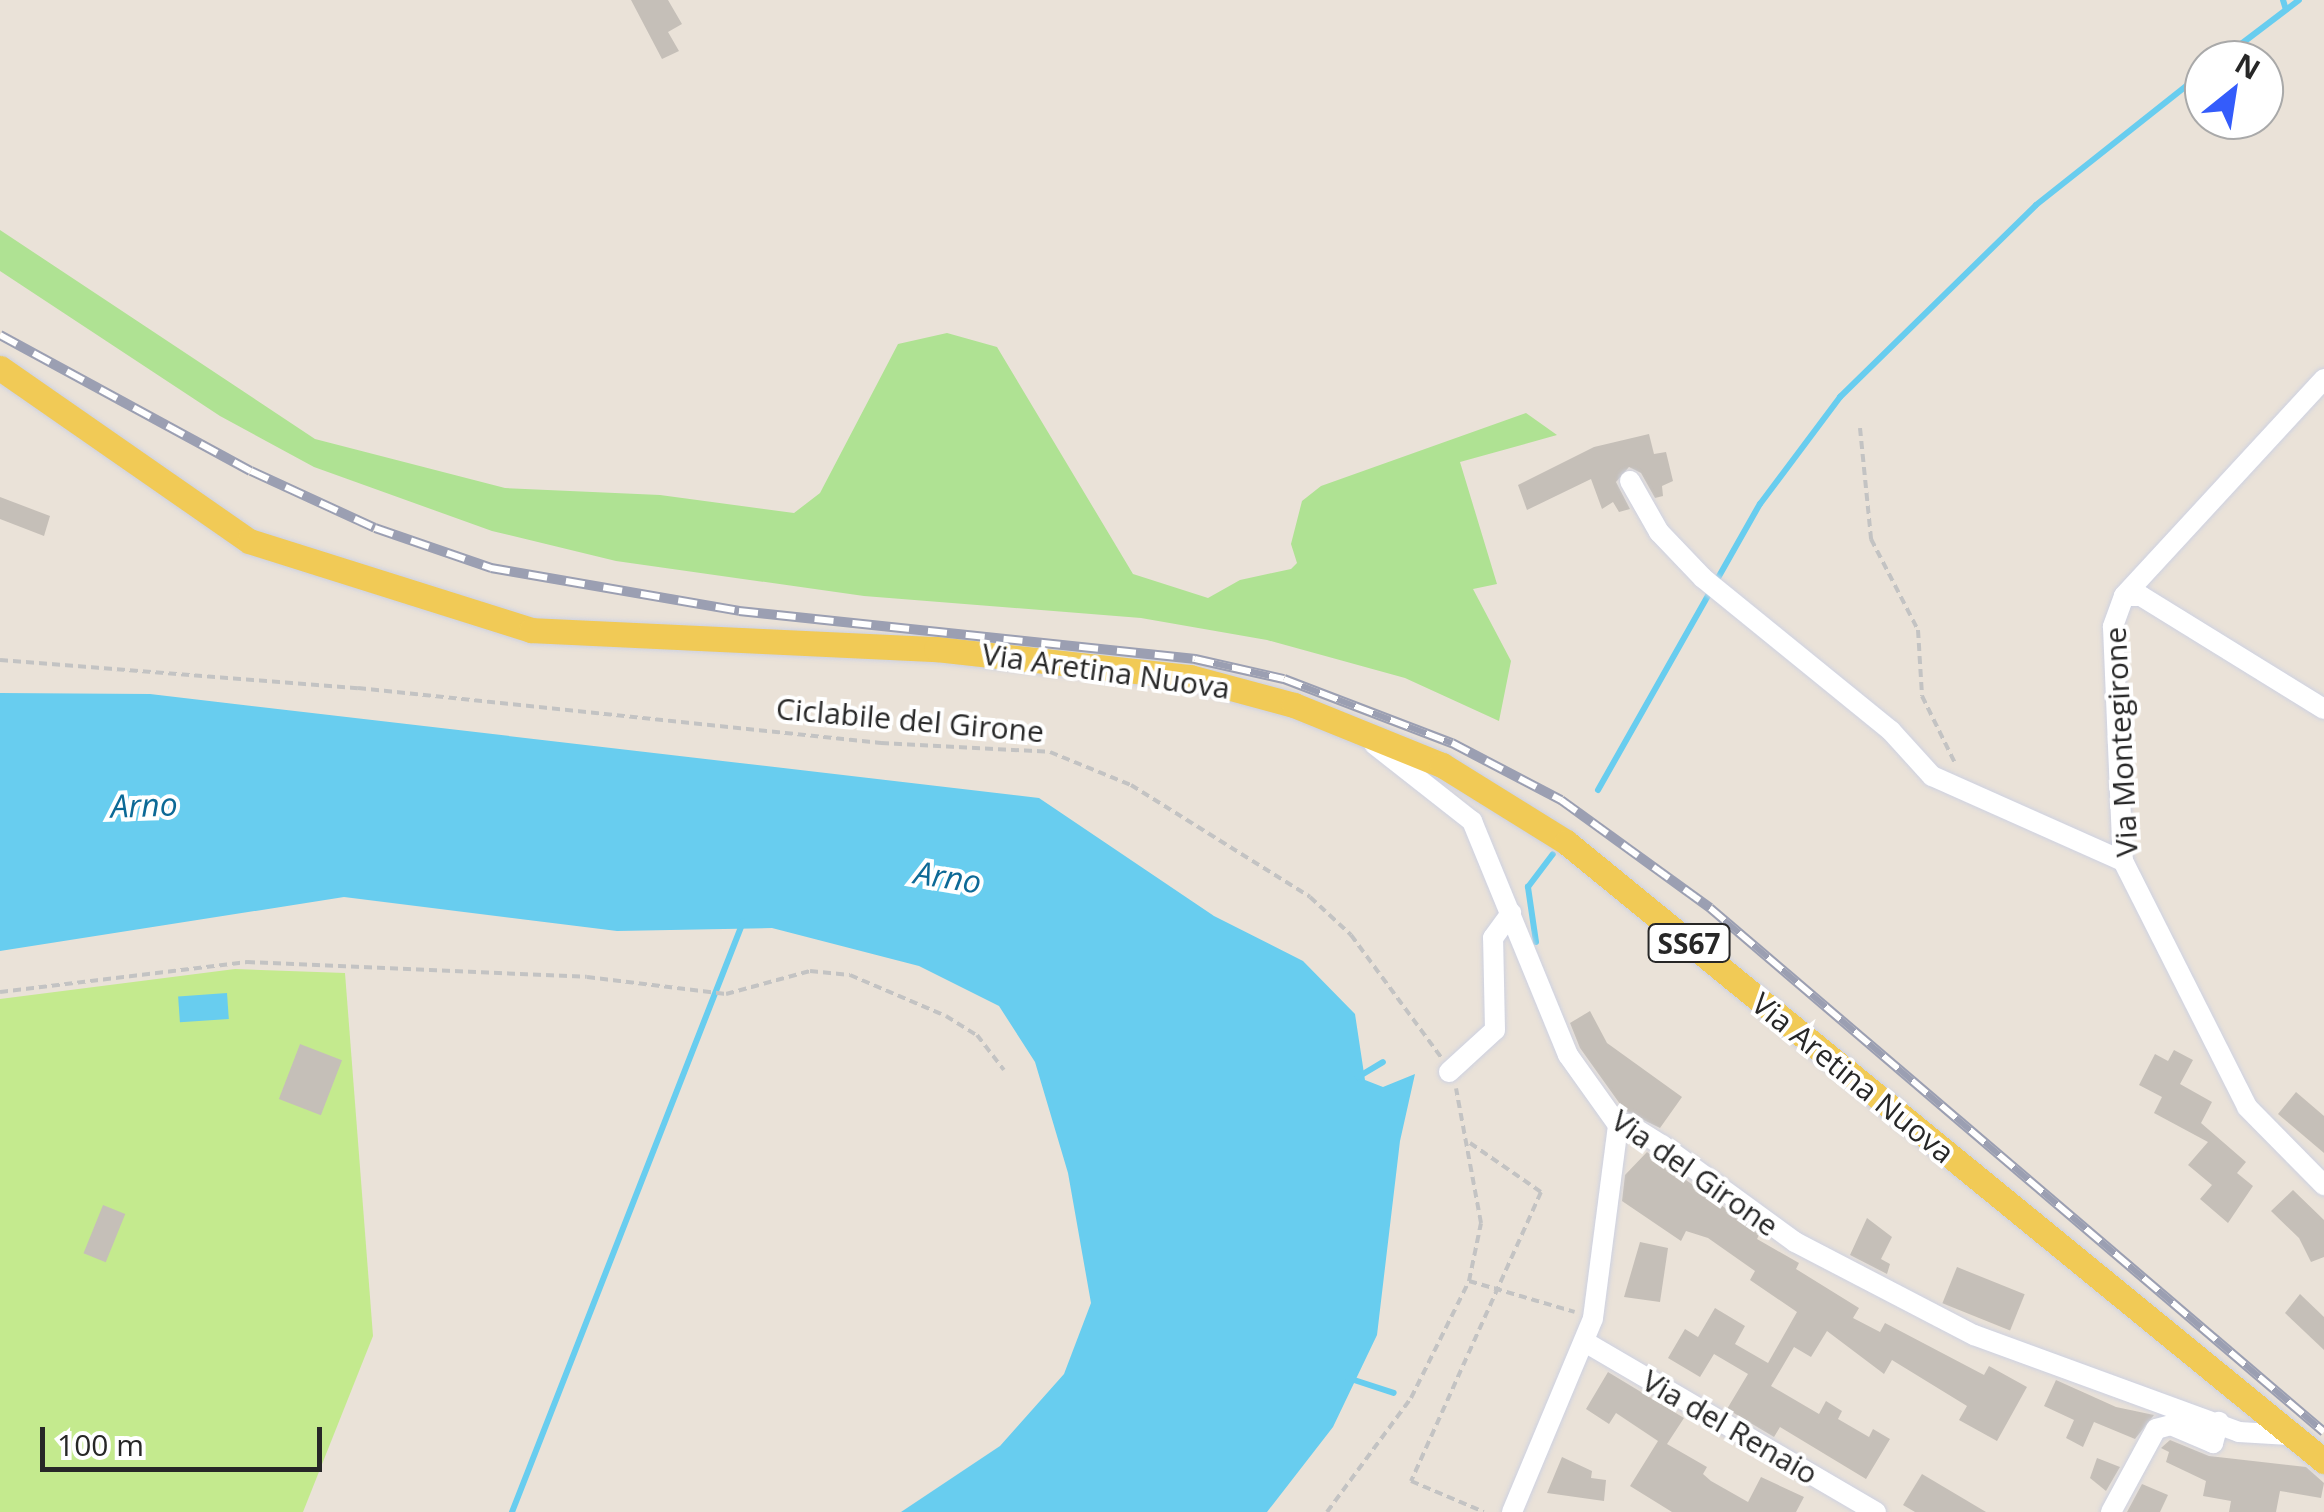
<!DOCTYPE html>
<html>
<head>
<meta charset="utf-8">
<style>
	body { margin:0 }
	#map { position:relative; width:2324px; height:1512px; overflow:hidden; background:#eae2d8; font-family:"Open Sans",sans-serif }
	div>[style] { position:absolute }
	.green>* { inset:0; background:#afe293 }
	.pitch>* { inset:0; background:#c4ea8e }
	.water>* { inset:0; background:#68cdef; transform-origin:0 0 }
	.stream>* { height:6px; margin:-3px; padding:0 3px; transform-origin:3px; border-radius:3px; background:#68cdef }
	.building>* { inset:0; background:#c5bfb8; transform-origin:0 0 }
	.path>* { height:4px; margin-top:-2px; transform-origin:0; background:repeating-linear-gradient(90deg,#c3c3c3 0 8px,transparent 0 13px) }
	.roads { filter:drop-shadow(0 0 2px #cdd1e1) drop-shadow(0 0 2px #cdd1e1) }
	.minor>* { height:20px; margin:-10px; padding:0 10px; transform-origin:10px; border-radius:10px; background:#fff }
	.major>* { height:25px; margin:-12.5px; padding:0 12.5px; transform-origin:12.5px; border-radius:12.5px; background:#f1ca56 }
	.rail>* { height:10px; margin-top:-5px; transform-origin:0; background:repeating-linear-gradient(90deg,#fff 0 19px,#9b9fb2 0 38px); box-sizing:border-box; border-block:2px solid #9b9fb2 }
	span { translate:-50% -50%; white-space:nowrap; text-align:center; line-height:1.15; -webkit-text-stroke:8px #fff; paint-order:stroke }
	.shield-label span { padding:2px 8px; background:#fff; border:2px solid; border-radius:8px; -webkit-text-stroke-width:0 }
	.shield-label { font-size:28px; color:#272727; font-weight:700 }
	.street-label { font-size:30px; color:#272727 }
	.water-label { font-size:32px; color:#0c6996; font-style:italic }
	.north { position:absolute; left:2184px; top:40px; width:100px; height:100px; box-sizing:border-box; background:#fff; border:2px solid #a9a9a9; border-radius:50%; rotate:30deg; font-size:28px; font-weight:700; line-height:40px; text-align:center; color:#272727 }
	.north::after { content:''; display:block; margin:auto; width:35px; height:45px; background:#345cfb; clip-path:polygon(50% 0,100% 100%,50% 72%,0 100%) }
	.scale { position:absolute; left:40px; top:1427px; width:282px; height:45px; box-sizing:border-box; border:5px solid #272727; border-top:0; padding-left:12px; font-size:30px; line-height:35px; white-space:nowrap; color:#272727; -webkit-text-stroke:8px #fff; paint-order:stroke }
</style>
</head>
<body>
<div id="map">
	<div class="green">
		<div style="clip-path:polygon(0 230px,315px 439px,505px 488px,660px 495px,794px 513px,820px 493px,898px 344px,947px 333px,997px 347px,1133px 574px,1208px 598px,1240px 580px,1291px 569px,1297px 563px,1291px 544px,1302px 501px,1321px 486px,1526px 413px,1557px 435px,1460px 462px,1497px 584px,1473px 589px,1511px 661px,1499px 721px,1405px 678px,1267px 640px,1141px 618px,864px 596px,616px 561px,492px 531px,314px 467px,220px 416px,0 271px)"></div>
	</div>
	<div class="pitch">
		<div style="clip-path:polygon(235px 969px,345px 973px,373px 1336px,303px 1512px,0 1512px,0 999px)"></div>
	</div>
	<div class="water">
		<div style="clip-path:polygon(0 693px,150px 694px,1039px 798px,1214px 916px,1303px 961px,1355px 1014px,1365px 1080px,1383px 1087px,1415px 1074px,1400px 1141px,1377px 1335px,1333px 1427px,1267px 1512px,901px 1512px,1000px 1446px,1064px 1374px,1091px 1303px,1068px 1173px,1035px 1062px,999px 1006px,919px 966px,772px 928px,617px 931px,344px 897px,0 951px)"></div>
		<div style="left:227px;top:993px;width:26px;height:49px;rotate:86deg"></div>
	</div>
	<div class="stream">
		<div style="left:2283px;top:0;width:10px;rotate:73deg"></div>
		<div style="left:2220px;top:60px;width:99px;rotate:-37.2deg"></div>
		<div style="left:1598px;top:790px;width:329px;rotate:-60.5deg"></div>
		<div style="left:1760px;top:504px;width:134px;rotate:-53.2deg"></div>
		<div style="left:1840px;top:397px;width:274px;rotate:-44.4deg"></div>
		<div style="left:2036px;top:205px;width:214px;rotate:-38.4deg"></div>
		<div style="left:1536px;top:942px;width:56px;rotate:-98.3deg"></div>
		<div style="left:1528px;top:887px;width:41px;rotate:-52.9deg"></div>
		<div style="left:1358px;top:1077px;width:29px;rotate:-31deg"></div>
		<div style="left:1348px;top:1378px;width:48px;rotate:18.1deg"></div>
		<div style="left:512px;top:1512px;width:634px;rotate:-68.62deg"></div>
	</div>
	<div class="building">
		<div style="clip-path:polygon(631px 0,668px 0,682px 24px,668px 32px,679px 51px,662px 59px)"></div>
		<div style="clip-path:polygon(1649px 434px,1654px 454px,1666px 452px,1673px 481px,1662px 486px,1663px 496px,1655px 498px,1641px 473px,1629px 467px,1616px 482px,1630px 509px,1619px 512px,1613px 502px,1602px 509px,1591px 479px,1527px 510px,1518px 485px,1594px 447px)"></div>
		<div style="clip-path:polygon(0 497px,50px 516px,44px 536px,0 519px)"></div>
		<div style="clip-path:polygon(1590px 1011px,1607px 1043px,1682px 1097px,1660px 1128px,1625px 1111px,1580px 1048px,1570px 1023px)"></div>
		<div style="left:300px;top:1044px;width:45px;height:59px;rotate:21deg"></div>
		<div style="clip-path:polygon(2174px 1050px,2193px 1060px,2180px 1084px,2212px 1102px,2201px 1123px,2246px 1162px,2237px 1173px,2253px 1186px,2228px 1223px,2200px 1199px,2212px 1185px,2188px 1165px,2208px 1142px,2154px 1113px,2162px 1097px,2139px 1085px,2155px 1054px,2168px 1061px)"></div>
		<div style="clip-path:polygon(2296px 1092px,2324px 1116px,2324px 1153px,2278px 1114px)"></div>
		<div style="clip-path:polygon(1647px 1152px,1760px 1233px,1757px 1239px,1799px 1263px,1796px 1269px,1859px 1308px,1853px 1318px,1880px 1332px,1885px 1323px,1984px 1375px,1989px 1366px,2027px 1387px,1997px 1441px,1959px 1420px,1967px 1406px,1892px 1360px,1884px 1374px,1827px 1331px,1811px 1357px,1794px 1347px,1771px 1386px,1819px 1414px,1826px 1401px,1842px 1411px,1838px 1419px,1869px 1437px,1873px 1429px,1890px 1439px,1866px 1479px,1780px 1427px,1774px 1437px,1727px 1409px,1748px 1374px,1714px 1354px,1700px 1377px,1668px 1358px,1685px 1329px,1698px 1337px,1715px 1308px,1745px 1326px,1735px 1344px,1768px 1363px,1797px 1312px,1750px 1280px,1755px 1271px,1708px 1238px,1686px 1231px,1681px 1241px,1622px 1201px,1625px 1175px)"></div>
		<div style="clip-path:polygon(2293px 1190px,2324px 1220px,2324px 1257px,2311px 1262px,2299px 1238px,2271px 1211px)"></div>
		<div style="left:103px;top:1205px;width:24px;height:52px;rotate:22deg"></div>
		<div style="clip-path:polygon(1867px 1218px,1892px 1237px,1881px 1259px,1890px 1264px,1887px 1274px,1850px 1255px)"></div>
		<div style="clip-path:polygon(1640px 1242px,1668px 1248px,1660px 1302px,1624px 1297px)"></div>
		<div style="left:1957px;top:1267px;width:73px;height:39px;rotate:22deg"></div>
		<div style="clip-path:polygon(2300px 1294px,2324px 1317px,2324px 1350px,2285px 1313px)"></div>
		<div style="clip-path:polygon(1608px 1372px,1684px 1418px,1667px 1444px,1707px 1467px,1703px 1474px,1711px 1481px,1748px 1502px,1761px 1477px,1804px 1497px,1796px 1512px,1672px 1512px,1630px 1486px,1658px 1441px,1616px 1413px,1609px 1424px,1586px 1409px)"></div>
		<div style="clip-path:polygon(2056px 1380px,2116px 1407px,2154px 1415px,2135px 1439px,2094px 1422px,2083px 1447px,2066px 1438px,2074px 1420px,2044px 1406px)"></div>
		<div style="clip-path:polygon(2170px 1440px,2209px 1456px,2306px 1467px,2324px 1483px,2321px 1498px,2280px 1491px,2276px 1512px,2229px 1512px,2231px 1501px,2203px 1496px,2206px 1481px,2166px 1462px,2169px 1452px,2161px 1448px)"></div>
		<div style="clip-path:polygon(1562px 1457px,1592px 1471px,1591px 1478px,1606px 1480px,1604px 1501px,1547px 1493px)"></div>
		<div style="clip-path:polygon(2097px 1458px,2120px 1467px,2106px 1491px,2090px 1478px)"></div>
		<div style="clip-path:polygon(1922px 1474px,1986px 1512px,1915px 1512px,1903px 1505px)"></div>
		<div style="clip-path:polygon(2142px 1484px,2168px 1495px,2160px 1512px,2127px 1512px)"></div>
	</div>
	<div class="path">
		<div style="left:1860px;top:428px;width:112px;rotate:84.3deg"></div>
		<div style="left:1871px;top:539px;width:102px;rotate:62.7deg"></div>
		<div style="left:1918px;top:630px;width:66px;rotate:86.5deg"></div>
		<div style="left:1922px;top:696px;width:77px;rotate:63.8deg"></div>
		<div style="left:0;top:660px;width:359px;rotate:4.5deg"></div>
		<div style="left:358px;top:688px;width:526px;rotate:6deg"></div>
		<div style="left:881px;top:743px;width:169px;rotate:3deg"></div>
		<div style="left:1050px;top:752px;width:87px;rotate:22.2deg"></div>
		<div style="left:1131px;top:785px;width:211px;rotate:32deg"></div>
		<div style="left:1310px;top:897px;width:56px;rotate:42.8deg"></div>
		<div style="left:1351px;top:935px;width:152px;rotate:53.6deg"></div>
		<div style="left:0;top:992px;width:249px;rotate:-6.9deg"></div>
		<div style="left:247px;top:962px;width:340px;rotate:2.5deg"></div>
		<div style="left:587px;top:977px;width:140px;rotate:7deg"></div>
		<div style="left:726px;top:994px;width:87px;rotate:-15.3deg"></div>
		<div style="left:810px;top:971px;width:40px;rotate:5.7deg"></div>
		<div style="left:850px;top:975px;width:104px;rotate:23.1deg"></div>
		<div style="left:946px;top:1016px;width:36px;rotate:32deg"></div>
		<div style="left:977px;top:1035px;width:44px;rotate:52.4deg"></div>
		<div style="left:1470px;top:1143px;width:86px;rotate:34.6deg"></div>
		<div style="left:1541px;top:1192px;width:317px;rotate:114.2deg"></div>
		<div style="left:1411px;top:1481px;width:79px;rotate:23deg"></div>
		<div style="left:1469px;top:1281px;width:110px;rotate:16.3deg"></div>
		<div style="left:1327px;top:1512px;width:142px;rotate:-53.6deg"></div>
		<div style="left:1411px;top:1398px;width:131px;rotate:-63.6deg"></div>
		<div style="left:1469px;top:1281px;width:59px;rotate:-78.3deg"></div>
		<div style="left:1481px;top:1223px;width:137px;rotate:-100.5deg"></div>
	</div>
	<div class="roads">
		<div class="minor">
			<div style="left:2324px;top:379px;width:295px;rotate:132.7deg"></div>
			<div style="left:2124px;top:596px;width:33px;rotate:110deg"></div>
			<div style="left:2113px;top:627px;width:234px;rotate:87.6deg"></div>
			<div style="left:2123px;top:861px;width:275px;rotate:63.2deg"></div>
			<div style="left:2247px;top:1107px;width:110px;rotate:45.4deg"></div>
			<div style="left:1630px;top:481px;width:59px;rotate:60.4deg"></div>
			<div style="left:1659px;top:532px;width:64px;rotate:46.3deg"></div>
			<div style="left:1703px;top:578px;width:242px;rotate:39.1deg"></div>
			<div style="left:1891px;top:731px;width:61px;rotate:47.7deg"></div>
			<div style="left:1932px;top:776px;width:209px;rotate:24deg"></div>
			<div style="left:2124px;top:596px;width:17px"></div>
			<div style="left:2141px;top:596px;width:215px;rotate:31.7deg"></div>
			<div style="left:1374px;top:744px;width:125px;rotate:38.2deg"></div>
			<div style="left:1472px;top:821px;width:253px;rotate:67.7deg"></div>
			<div style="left:1568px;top:1055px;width:86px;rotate:54.5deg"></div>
			<div style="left:1618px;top:1125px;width:10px;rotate:-6deg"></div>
			<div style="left:1628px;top:1124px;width:40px;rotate:32deg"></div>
			<div style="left:1662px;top:1145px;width:165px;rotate:36.1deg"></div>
			<div style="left:1795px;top:1242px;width:202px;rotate:27.5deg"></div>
			<div style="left:1974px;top:1335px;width:282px;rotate:20.1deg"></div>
			<div style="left:2239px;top:1432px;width:50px;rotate:3.4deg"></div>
			<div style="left:1449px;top:1072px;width:62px;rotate:-42.4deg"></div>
			<div style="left:1495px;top:1030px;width:92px;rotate:-91.2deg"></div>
			<div style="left:1493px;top:938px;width:31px;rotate:-54deg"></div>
			<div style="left:1585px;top:1342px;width:337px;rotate:30.3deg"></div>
			<div style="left:1512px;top:1512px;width:210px;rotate:-67.3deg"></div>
			<div style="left:1593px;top:1318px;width:195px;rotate:-82.6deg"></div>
			<div style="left:2111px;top:1512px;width:94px;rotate:-61.5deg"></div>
			<div style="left:2156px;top:1429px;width:16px;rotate:-15deg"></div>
			<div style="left:2171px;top:1425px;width:46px;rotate:23.2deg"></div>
			<div style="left:2213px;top:1443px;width:22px;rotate:-74deg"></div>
		</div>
		<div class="major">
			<div style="left:0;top:368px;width:303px;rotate:34.8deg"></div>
			<div style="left:249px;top:541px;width:296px;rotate:17.5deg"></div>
			<div style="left:531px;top:630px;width:405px;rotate:2.7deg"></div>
			<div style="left:936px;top:649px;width:256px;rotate:6.3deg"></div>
			<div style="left:1190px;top:677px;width:108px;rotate:15.1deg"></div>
			<div style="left:1294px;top:705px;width:160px;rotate:22.1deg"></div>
			<div style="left:1442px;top:765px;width:146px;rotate:31.8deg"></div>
			<div style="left:1566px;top:842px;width:979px;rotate:39.24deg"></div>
		</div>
	</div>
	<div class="rail">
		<div style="left:0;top:335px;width:285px;rotate:28.5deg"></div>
		<div style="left:251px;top:471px;width:136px;rotate:24.7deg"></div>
		<div style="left:375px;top:528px;width:123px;rotate:19deg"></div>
		<div style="left:491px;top:568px;width:252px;rotate:9.8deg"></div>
		<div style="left:739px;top:611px;width:459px;rotate:6deg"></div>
		<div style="left:1195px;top:659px;width:91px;rotate:12.7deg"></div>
		<div style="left:1284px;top:679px;width:180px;rotate:20.9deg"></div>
		<div style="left:1452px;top:743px;width:123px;rotate:27.6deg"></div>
		<div style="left:1561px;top:800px;width:184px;rotate:35.9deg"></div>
		<div style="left:1710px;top:908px;width:807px;rotate:40.48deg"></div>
	</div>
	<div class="shield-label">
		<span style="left:1689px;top:943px">SS67</span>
	</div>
	<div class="street-label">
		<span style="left:1106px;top:671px;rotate:8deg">Via Aretina Nuova</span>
		<span style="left:910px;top:720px;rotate:5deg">Ciclabile del Girone</span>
		<span style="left:2121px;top:742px;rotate:-93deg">Via Montegirone</span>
		<span style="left:1853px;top:1078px;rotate:39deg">Via Aretina Nuova</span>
		<span style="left:1695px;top:1173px;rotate:35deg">Via del Girone</span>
		<span style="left:1730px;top:1427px;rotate:30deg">Via del Renaio</span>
	</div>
	<div class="water-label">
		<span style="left:144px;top:805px;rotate:-2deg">Arno</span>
		<span style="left:948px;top:877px;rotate:9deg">Arno</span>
	</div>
	<div class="north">N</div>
	<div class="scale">100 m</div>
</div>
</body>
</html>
